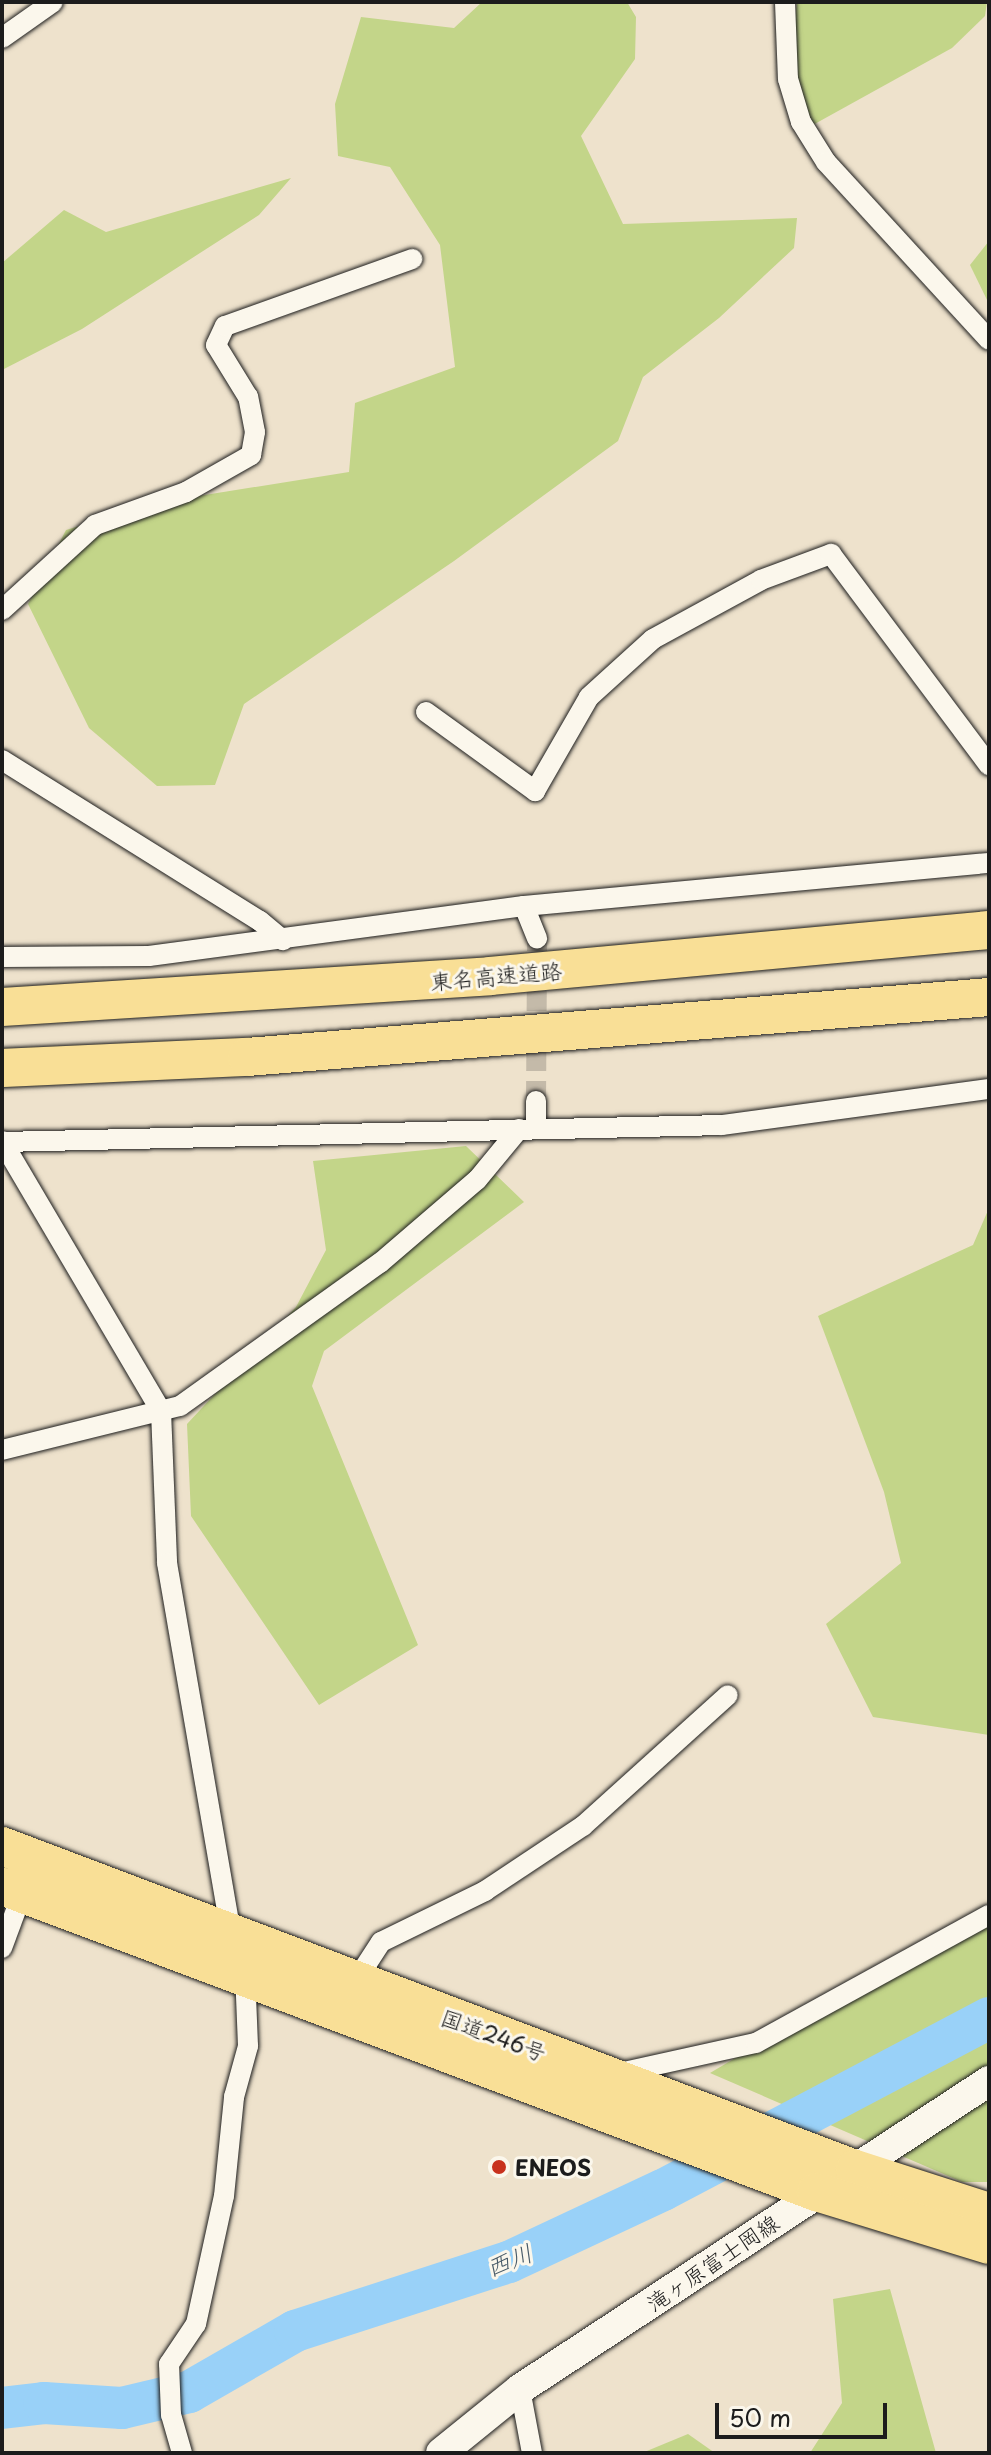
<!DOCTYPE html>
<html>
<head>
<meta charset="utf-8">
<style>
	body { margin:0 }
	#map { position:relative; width:991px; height:2455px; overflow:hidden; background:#eee2cc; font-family:"Playpen Sans","Klee One",sans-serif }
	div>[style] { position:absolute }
	.green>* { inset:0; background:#c3d589 }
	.river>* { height:42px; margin:-21px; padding:0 21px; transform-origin:21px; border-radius:21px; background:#99d1f8 }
	.street-tunnel>* { height:20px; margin-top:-10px; transform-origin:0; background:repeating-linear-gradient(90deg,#c4baa9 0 20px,transparent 0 30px) }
	.roads { filter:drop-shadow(0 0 2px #1c1c1c) drop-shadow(0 0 2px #1c1c1c) }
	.street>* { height:20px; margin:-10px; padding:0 10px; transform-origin:10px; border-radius:10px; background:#fbf7ec }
	.secondary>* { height:30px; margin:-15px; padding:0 15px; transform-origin:15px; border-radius:15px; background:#fbf7ec }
	.highway>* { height:38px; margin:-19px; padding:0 19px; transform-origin:19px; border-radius:19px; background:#f9df96 }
	.dots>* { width:22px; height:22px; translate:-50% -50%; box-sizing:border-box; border:4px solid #fbf7ec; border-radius:50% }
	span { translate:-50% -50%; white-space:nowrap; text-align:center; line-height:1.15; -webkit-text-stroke:6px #fbf7ec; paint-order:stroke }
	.street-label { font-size:22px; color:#1c1c1c }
	.poi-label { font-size:22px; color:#1c1c1c; font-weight:700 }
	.left { translate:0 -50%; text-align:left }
	.water-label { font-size:24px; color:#485b69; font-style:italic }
	.frame { position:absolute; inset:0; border:4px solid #1c1c1c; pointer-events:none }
	.scale { position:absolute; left:715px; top:2403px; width:172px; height:36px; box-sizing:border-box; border:4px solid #1c1c1c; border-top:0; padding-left:10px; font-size:24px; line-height:28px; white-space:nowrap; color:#1c1c1c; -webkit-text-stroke:6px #fbf7ec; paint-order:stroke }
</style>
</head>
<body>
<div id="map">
	<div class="green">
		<div style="clip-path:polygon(482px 2px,627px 2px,636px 17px,635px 59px,581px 136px,623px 224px,797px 218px,794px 248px,719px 318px,643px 377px,618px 441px,454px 561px,244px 704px,215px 785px,157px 786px,89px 728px,28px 604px,66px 530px,155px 503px,349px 472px,355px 403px,455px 367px,440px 245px,390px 167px,338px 156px,335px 104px,361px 17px,454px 28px)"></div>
		<div style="clip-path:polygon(797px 2px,987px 2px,985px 16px,952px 48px,811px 126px,788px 79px)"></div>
		<div style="clip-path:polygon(291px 178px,259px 215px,82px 329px,2px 370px,2px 263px,64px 210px,106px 232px)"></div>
		<div style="clip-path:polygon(989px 241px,989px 304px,970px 265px)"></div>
		<div style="clip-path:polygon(466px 1146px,524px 1202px,324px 1351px,312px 1386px,418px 1645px,319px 1705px,191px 1516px,187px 1424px,296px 1307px,326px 1250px,313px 1161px)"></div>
		<div style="clip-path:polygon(989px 1208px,989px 1735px,873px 1717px,826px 1624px,901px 1563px,884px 1492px,818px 1316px,973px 1245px)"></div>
		<div style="clip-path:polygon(989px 1908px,989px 2182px,962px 2182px,710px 2073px)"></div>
		<div style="clip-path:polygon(890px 2289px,936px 2453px,810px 2453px,842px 2403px,833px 2299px)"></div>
		<div style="clip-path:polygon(688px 2434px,715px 2453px,642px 2453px)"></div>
	</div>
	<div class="river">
		<div style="left:2px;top:2408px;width:42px;rotate:-6.8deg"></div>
		<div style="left:44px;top:2403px;width:78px;rotate:3.7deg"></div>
		<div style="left:122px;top:2408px;width:69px;rotate:-13.4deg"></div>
		<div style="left:189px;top:2392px;width:122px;rotate:-29.9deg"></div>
		<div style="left:295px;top:2331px;width:225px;rotate:-17.9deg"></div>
		<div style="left:509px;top:2262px;width:170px;rotate:-25.1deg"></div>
		<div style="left:663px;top:2190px;width:369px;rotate:-27.8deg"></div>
	</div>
	<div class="street-tunnel">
		<div style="left:536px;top:1101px;width:163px;rotate:-89.6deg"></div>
	</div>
	<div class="roads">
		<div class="street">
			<div style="left:785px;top:2px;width:77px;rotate:87.8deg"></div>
			<div style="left:788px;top:79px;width:45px;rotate:73.2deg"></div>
			<div style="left:801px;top:122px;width:47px;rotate:58deg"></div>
			<div style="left:826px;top:162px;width:241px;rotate:47.5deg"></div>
			<div style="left:2px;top:38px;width:62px;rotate:-35.2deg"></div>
			<div style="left:2px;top:610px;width:126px;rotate:-42.4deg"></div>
			<div style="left:95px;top:525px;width:97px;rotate:-19.9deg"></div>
			<div style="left:186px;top:492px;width:75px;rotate:-29.6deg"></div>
			<div style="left:251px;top:455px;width:23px;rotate:-80deg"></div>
			<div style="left:255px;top:432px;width:36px;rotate:-101deg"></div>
			<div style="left:248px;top:397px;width:61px;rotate:-121.6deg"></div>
			<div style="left:216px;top:345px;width:21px;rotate:-65deg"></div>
			<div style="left:225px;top:326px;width:199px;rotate:-19.7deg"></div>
			<div style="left:426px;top:712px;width:135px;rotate:35.9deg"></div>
			<div style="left:535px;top:791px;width:108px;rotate:-60.1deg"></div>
			<div style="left:589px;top:697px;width:86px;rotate:-42.2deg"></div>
			<div style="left:653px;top:639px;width:123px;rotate:-28.6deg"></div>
			<div style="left:761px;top:580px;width:75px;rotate:-20.4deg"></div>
			<div style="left:831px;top:554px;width:264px;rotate:53.2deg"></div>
			<div style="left:2px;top:760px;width:304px;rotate:32deg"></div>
			<div style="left:260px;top:921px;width:30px;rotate:40deg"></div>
			<div style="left:524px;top:906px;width:35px;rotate:68deg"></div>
			<div style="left:2px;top:957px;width:147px;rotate:-0.4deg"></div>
			<div style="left:149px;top:956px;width:378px;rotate:-7.6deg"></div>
			<div style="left:524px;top:906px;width:467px;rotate:-5.3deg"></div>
			<div style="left:536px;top:1101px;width:27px;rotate:90deg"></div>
			<div style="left:2px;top:1141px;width:313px;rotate:59.5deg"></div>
			<div style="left:161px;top:1411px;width:152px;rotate:87.7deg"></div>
			<div style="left:167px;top:1563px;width:376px;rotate:80.2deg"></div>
			<div style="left:2px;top:1142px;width:720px;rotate:-1.35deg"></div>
			<div style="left:722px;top:1125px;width:269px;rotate:-7.7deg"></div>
			<div style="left:2px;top:1450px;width:183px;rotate:-13.9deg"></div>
			<div style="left:180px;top:1406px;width:246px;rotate:-35.6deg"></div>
			<div style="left:380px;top:1263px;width:128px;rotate:-40.6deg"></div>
			<div style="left:477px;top:1180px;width:66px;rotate:-50.5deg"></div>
			<div style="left:2px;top:1948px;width:58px;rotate:-69.7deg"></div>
			<div style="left:355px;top:1982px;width:48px;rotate:-57deg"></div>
			<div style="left:381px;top:1942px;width:116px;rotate:-26.1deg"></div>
			<div style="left:485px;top:1891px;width:118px;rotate:-33.6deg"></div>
			<div style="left:583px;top:1826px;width:195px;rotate:-42.1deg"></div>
			<div style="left:619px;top:2073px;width:140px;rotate:-12.4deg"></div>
			<div style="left:756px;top:2043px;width:266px;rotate:-28.8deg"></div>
			<div style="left:520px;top:2389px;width:65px;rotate:79.4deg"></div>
			<div style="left:182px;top:2453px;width:40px;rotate:-106deg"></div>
			<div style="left:171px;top:2415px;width:51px;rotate:-92.2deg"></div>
			<div style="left:169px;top:2364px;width:48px;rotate:-56deg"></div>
			<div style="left:196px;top:2324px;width:131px;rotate:-77.7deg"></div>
			<div style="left:224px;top:2196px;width:100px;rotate:-84.2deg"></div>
			<div style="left:234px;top:2097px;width:53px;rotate:-74.6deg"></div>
			<div style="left:248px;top:2046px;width:74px;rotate:-92.3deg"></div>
		</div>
		<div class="secondary">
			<div style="left:441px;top:2453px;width:102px;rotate:-39deg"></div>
			<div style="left:520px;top:2389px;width:561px;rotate:-33.29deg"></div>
		</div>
		<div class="highway">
			<div style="left:2px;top:1007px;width:489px;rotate:-3.6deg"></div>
			<div style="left:490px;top:976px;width:501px;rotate:-5.27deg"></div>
			<div style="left:2px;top:1068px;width:245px;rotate:-2.6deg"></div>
			<div style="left:247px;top:1057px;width:744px;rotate:-4.62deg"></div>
			<div style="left:2px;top:1846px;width:912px;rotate:20.74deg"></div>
			<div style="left:855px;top:2169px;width:141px;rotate:17.8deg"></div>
			<div style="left:2px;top:1886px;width:870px;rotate:20.6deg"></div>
			<div style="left:816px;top:2192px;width:181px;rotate:17deg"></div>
		</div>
	</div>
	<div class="dots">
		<div style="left:499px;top:2167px;background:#c8321e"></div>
	</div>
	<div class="street-label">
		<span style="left:496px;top:975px;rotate:-5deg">東名高速道路</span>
		<span style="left:494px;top:2034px;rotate:20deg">国道246号</span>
		<span style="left:712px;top:2262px;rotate:-34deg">滝ヶ原富士岡線</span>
	</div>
	<div class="poi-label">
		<span class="left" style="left:515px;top:2167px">ENEOS</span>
	</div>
	<div class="water-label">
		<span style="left:509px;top:2260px;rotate:-22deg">西川</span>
	</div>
	<div class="frame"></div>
	<div class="scale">50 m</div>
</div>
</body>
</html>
